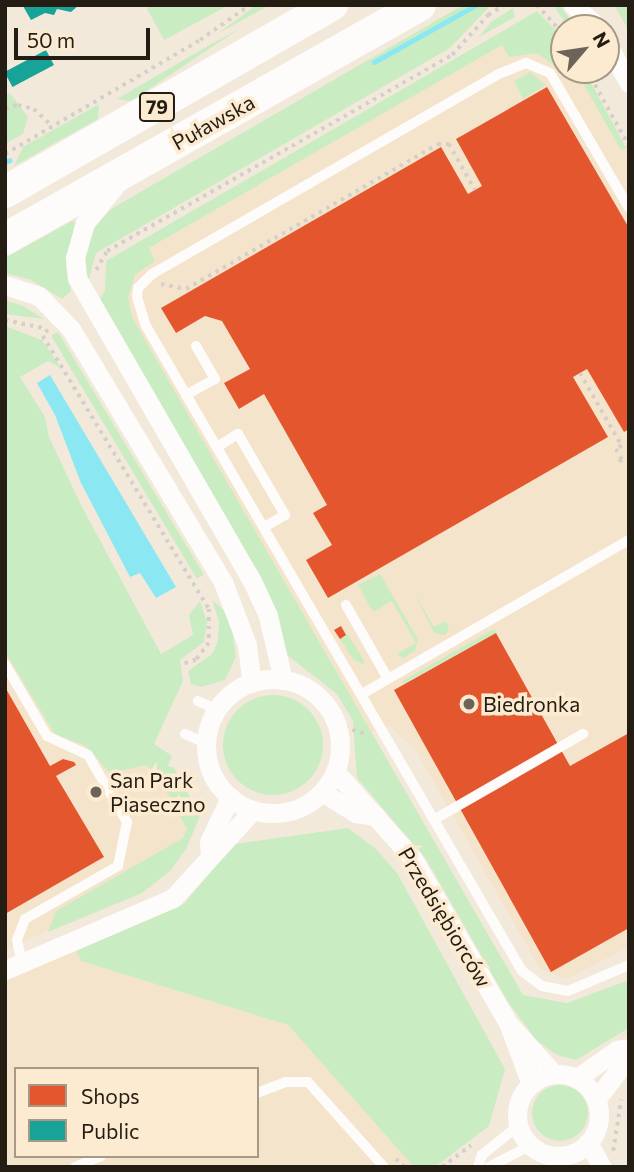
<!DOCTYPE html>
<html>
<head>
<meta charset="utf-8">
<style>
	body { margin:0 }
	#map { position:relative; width:634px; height:1172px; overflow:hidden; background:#f3e9db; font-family:Commissioner,sans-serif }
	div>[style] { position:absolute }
	.built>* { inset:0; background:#f5e4cc }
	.green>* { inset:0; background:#caecc3; transform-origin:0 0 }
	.round { border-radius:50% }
	.water>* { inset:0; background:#8be8f2 }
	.shops>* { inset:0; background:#e4572e }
	.public>* { inset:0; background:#17a398; transform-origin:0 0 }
	.stream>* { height:5px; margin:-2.5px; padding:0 2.5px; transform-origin:2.5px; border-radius:2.5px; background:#8be8f2 }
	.path>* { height:3.5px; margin-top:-1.75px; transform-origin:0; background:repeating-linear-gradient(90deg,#d3d0cc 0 3.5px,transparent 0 8.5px) }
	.lane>* { height:10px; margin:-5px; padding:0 5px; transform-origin:5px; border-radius:5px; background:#fdfcfa }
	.street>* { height:19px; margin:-9.5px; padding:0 9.5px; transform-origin:9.5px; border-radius:9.5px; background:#fdfcfa }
	.street>.ring { margin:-9.5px; padding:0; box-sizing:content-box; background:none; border:19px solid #fdfcfa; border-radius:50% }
	.primary>* { height:32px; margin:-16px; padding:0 16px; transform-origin:16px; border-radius:16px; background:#fdfcfa }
	.dots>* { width:19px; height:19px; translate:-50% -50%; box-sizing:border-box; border:4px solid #fdebd1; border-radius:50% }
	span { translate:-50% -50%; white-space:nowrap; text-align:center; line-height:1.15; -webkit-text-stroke:7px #fdebd1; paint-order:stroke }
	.shield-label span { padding:2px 5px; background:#fdebd1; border:2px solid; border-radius:5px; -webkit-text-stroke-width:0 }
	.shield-label { font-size:19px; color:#231d13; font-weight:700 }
	.street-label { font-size:21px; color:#231d13 }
	.poi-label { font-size:21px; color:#231d13 }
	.left { translate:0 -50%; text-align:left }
	.frame { position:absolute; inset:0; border:7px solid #231d13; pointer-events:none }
	.legend { position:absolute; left:14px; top:1067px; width:245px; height:91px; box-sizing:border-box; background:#fdebd1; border:2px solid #a69985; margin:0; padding:9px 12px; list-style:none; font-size:21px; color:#231d13 }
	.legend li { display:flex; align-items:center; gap:14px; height:35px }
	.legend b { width:35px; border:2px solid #a69985 }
	.north { position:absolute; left:550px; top:14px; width:70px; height:70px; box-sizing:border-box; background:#fdebd1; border:2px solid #a69985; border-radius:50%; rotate:61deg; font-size:19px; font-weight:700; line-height:28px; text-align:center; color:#231d13 }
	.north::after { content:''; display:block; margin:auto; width:24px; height:32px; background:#6c6459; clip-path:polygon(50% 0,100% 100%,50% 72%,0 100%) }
	.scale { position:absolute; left:14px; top:28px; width:136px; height:32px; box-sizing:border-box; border:4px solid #231d13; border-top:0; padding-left:9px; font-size:21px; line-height:24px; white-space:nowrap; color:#231d13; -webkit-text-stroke:5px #fdebd1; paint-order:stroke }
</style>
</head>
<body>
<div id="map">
	<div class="built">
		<div style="clip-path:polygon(543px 21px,564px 39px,564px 70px,584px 70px,629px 152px,629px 947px,566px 979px,540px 969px,416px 751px,390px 726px,371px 733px,104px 269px,148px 249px)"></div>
		<div style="clip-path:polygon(5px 637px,55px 731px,174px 768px,200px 816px,186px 849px,152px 887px,5px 949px)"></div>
		<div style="clip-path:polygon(evenodd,76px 951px,81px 961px,288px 1025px,414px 1167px,5px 1167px,5px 980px,76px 951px,16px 1069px,257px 1069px,257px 1156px,16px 1156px,16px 1069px)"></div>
	</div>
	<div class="green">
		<div style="clip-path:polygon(145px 5px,229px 5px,164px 40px)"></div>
		<div style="clip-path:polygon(256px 5px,270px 5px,217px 34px,243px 15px)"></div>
		<div style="clip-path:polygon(463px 5px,491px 5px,450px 48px,96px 253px,88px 282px,85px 253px,92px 230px,111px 209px)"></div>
		<div style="clip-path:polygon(553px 5px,560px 5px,576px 28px,569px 28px)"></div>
		<div style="clip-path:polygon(614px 5px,629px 5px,629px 31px)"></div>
		<div style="clip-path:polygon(513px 8px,515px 17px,479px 37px,491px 22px)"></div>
		<div style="clip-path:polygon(537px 11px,564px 39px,564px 68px,560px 70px,537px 53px,509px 57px,502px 45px,149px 248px,155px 261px,135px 275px,128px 298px,133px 319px,523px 995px,567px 1003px,629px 980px,629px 1028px,576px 1060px,557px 1055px,537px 1041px,508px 1002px,426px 859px,357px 778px,353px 721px,337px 694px,287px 655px,99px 301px,105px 290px,106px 261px)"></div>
		<div style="clip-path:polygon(239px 29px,131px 101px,117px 99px,206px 47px)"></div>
		<div style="clip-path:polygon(530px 72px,546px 85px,523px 99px,514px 81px)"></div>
		<div style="clip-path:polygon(589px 79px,626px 148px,621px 150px,583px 83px)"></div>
		<div style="clip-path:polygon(10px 93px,28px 117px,23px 134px,5px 144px,5px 95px)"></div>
		<div style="clip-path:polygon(99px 104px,98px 119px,14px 166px,23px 147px)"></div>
		<div style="clip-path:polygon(72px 221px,75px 223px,66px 266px,71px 291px,62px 299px,31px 280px,5px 273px,5px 258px)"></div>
		<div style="clip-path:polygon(5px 300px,23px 306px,44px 319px,5px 314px)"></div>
		<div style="clip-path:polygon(5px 326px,42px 340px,61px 368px,48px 361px,20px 377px,45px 417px,49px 437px,81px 505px,161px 654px,193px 635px,189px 615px,200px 601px,207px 622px,204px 642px,180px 660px,183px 681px,154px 744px,172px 756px,168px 766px,174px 768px,200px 816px,186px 849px,171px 870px,142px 893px,48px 932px,56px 911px,183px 838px,187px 829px,158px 776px,147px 765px,110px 773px,86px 746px,55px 734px,5px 652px)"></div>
		<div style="left:58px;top:332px;width:283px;height:8px;rotate:59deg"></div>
		<div style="clip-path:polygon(380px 574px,418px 639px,415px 651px,403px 658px,397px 654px,416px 643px,392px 601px,373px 612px,358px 585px)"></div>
		<div style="clip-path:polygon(414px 592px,434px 627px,446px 621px,449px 629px,445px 635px,434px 633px)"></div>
		<div style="clip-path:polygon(212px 600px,225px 611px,232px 627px,236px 657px,225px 680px,201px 687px,191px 684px,188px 671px,212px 654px,218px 641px,219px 621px)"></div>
		<div style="clip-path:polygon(494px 629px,496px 633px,403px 684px,402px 681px)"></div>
		<div style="clip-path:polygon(348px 634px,364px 661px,364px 665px,353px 659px,340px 639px)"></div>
		<div class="round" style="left:223px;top:695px;width:100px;height:100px"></div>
		<div style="clip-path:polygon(348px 828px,376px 849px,397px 873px,505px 1069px,489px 1126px,435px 1167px,414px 1167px,288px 1025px,81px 961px,76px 951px,184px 904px,234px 844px)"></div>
		<div class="round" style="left:532px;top:1085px;width:56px;height:56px"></div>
	</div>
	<div class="water">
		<div style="clip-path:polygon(50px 375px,176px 587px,156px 598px,140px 573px,130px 577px,81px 483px,55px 415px,37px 383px)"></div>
	</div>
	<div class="shops">
		<div style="clip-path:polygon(547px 87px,629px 228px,629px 429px,624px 432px,587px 369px,573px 377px,608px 437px,328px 598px,306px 560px,332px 545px,313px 513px,327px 505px,264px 394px,239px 409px,224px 383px,250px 369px,222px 321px,205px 316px,176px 333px,161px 308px,441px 147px,468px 194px,482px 186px,456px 139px)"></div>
		<div style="clip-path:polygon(341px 626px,346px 635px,340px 639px,334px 630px)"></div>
		<div style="clip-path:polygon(496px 633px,570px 766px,629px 733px,629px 928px,551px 972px,394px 690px)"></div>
		<div style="clip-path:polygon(5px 687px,50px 766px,63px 759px,74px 762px,76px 765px,56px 776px,104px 857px,5px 914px)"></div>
	</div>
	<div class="public">
		<div style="clip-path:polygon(79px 5px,71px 12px,57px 9px,54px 15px,45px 13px,31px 20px,23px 6px)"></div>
		<div style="left:46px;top:50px;width:17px;height:47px;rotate:62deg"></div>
	</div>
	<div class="stream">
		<div style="left:374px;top:62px;width:117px;rotate:-29.2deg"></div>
		<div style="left:5px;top:162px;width:5px;rotate:-22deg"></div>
	</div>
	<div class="path">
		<div style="left:537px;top:5px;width:40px;rotate:48deg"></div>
		<div style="left:587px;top:70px;width:87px;rotate:61.1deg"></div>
		<div style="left:5px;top:108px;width:13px;rotate:-13deg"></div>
		<div style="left:18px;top:105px;width:16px;rotate:14deg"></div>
		<div style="left:34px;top:109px;width:25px;rotate:43deg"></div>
		<div style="left:5px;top:154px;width:226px;rotate:-30.3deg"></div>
		<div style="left:200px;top:40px;width:61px;rotate:-35deg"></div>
		<div style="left:96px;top:270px;width:22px;rotate:-60deg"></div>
		<div style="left:107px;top:251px;width:397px;rotate:-29.6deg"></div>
		<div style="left:452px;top:55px;width:54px;rotate:-48deg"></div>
		<div style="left:488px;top:15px;width:19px;rotate:-32deg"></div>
		<div style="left:161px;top:284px;width:25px;rotate:11deg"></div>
		<div style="left:186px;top:289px;width:291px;rotate:-29.9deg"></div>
		<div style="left:438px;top:144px;width:11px"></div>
		<div style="left:449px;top:144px;width:53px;rotate:60.5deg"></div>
		<div style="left:5px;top:320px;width:40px;rotate:12deg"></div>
		<div style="left:48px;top:330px;width:8px;rotate:130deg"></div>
		<div style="left:43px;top:336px;width:320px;rotate:58.7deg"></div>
		<div style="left:209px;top:609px;width:34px;rotate:90deg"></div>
		<div style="left:209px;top:643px;width:21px;rotate:127deg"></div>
		<div style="left:196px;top:660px;width:13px;rotate:162deg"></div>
		<div style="left:580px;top:373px;width:84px;rotate:60.1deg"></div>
		<div style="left:622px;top:446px;width:7px;rotate:153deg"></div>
		<div style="left:616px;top:449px;width:13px;rotate:61deg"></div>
		<div style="left:622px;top:460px;width:6px;rotate:141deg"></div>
		<div style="left:336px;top:725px;width:33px;rotate:16deg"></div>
		<div style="left:613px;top:1151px;width:52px;rotate:-81.1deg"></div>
		<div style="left:396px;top:1159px;width:12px;rotate:42deg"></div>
		<div style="left:442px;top:1167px;width:36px;rotate:-37deg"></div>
	</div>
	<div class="lane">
		<div style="left:629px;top:208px;width:156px;rotate:-120.3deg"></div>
		<div style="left:550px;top:73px;width:26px;rotate:-157deg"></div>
		<div style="left:526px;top:63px;width:31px;rotate:158deg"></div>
		<div style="left:497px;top:75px;width:398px;rotate:150deg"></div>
		<div style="left:152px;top:274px;width:20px;rotate:135deg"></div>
		<div style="left:138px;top:288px;width:9px;rotate:96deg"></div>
		<div style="left:137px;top:297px;width:30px;rotate:73deg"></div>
		<div style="left:146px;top:326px;width:747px;rotate:59.76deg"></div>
		<div style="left:522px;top:971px;width:25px;rotate:37deg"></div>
		<div style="left:542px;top:986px;width:26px;rotate:11deg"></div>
		<div style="left:568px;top:991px;width:66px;rotate:-23.1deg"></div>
		<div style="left:186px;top:395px;width:33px;rotate:-29deg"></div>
		<div style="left:215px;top:379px;width:38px;rotate:-120deg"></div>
		<div style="left:217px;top:447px;width:25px;rotate:-32deg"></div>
		<div style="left:238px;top:434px;width:94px;rotate:59.9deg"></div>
		<div style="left:285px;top:515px;width:24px;rotate:150deg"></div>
		<div style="left:346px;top:605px;width:85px;rotate:60.4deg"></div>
		<div style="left:5px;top:664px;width:83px;rotate:59.7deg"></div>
		<div style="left:47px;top:736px;width:45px;rotate:24.9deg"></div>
		<div style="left:88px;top:755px;width:78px;rotate:59.8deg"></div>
		<div style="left:127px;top:822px;width:45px;rotate:101.6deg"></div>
		<div style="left:118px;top:866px;width:107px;rotate:150.3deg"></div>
		<div style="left:25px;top:919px;width:22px;rotate:111deg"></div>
		<div style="left:17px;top:940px;width:24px;rotate:78deg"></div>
		<div style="left:362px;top:694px;width:308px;rotate:-30deg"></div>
		<div style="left:198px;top:701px;width:21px;rotate:25deg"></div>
		<div style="left:185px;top:734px;width:24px;rotate:24deg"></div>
		<div style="left:435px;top:819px;width:171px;rotate:-29.9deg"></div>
		<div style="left:257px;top:1093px;width:30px;rotate:-21deg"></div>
		<div style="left:285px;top:1082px;width:23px"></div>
		<div style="left:308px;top:1082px;width:114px;rotate:48.2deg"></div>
		<div style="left:75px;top:1167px;width:28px;rotate:-23deg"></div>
		<div style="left:478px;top:1167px;width:13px;rotate:-72deg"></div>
		<div style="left:482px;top:1155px;width:48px;rotate:-39deg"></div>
		<div style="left:489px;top:1167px;width:47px;rotate:-27.6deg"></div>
	</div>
	<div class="street">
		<div style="left:573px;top:5px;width:33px;rotate:41deg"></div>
		<div style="left:606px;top:42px;width:47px;rotate:60.7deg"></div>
		<div style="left:115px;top:186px;width:48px;rotate:129deg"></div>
		<div style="left:85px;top:223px;width:35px;rotate:106deg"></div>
		<div style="left:75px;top:257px;width:21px;rotate:85deg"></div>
		<div style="left:77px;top:278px;width:350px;rotate:60deg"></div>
		<div style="left:252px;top:581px;width:38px;rotate:65deg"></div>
		<div style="left:268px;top:616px;width:66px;rotate:76.8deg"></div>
		<div style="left:5px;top:285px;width:36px;rotate:18deg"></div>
		<div style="left:39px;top:296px;width:46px;rotate:45.9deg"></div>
		<div style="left:71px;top:329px;width:295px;rotate:59deg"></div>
		<div style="left:223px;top:582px;width:67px;rotate:69.1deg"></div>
		<div style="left:247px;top:645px;width:38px;rotate:83deg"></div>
		<div class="ring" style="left:206px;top:679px;width:115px;height:115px"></div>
		<div style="left:335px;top:771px;width:118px;rotate:48.4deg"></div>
		<div style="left:413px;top:859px;width:190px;rotate:59.9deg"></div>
		<div style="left:508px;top:1023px;width:65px;rotate:69.3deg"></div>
		<div style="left:322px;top:792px;width:40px;rotate:32deg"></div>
		<div style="left:356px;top:813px;width:20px;rotate:9deg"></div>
		<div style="left:210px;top:855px;width:13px;rotate:-94deg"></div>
		<div style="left:209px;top:842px;width:50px;rotate:-65deg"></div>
		<div style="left:5px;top:970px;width:183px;rotate:-23.2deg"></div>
		<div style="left:173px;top:898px;width:119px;rotate:-47.7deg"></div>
		<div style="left:508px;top:1023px;width:69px;rotate:48deg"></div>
		<div class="ring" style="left:517px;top:1074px;width:63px;height:63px"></div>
		<div style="left:577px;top:1078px;width:49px;rotate:-35deg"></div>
		<div style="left:617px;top:1050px;width:12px;rotate:-9deg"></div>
		<div style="left:596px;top:1100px;width:55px;rotate:-53.1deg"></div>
		<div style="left:588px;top:1142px;width:29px;rotate:61deg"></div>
	</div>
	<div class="primary">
		<div style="left:5px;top:192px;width:377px;rotate:-29.8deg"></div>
		<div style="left:5px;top:239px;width:476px;rotate:-29.4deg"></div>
	</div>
	<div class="dots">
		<div style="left:469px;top:704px;background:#6c6459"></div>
		<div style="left:96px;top:792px;background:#6c6459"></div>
	</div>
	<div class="shield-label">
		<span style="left:157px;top:107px">79</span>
	</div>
	<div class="street-label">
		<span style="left:213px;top:122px;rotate:-29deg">Puławska</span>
		<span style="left:445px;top:917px;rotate:59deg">Przedsiębiorców</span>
	</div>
	<div class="poi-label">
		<span class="left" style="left:483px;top:704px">Biedronka</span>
		<span class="left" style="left:110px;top:792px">San Park<br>Piaseczno</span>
	</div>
	<div class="frame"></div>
	<ul class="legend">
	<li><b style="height:19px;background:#e4572e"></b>Shops</li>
	<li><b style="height:19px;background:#17a398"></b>Public</li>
	</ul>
	<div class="north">N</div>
	<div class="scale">50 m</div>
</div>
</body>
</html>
